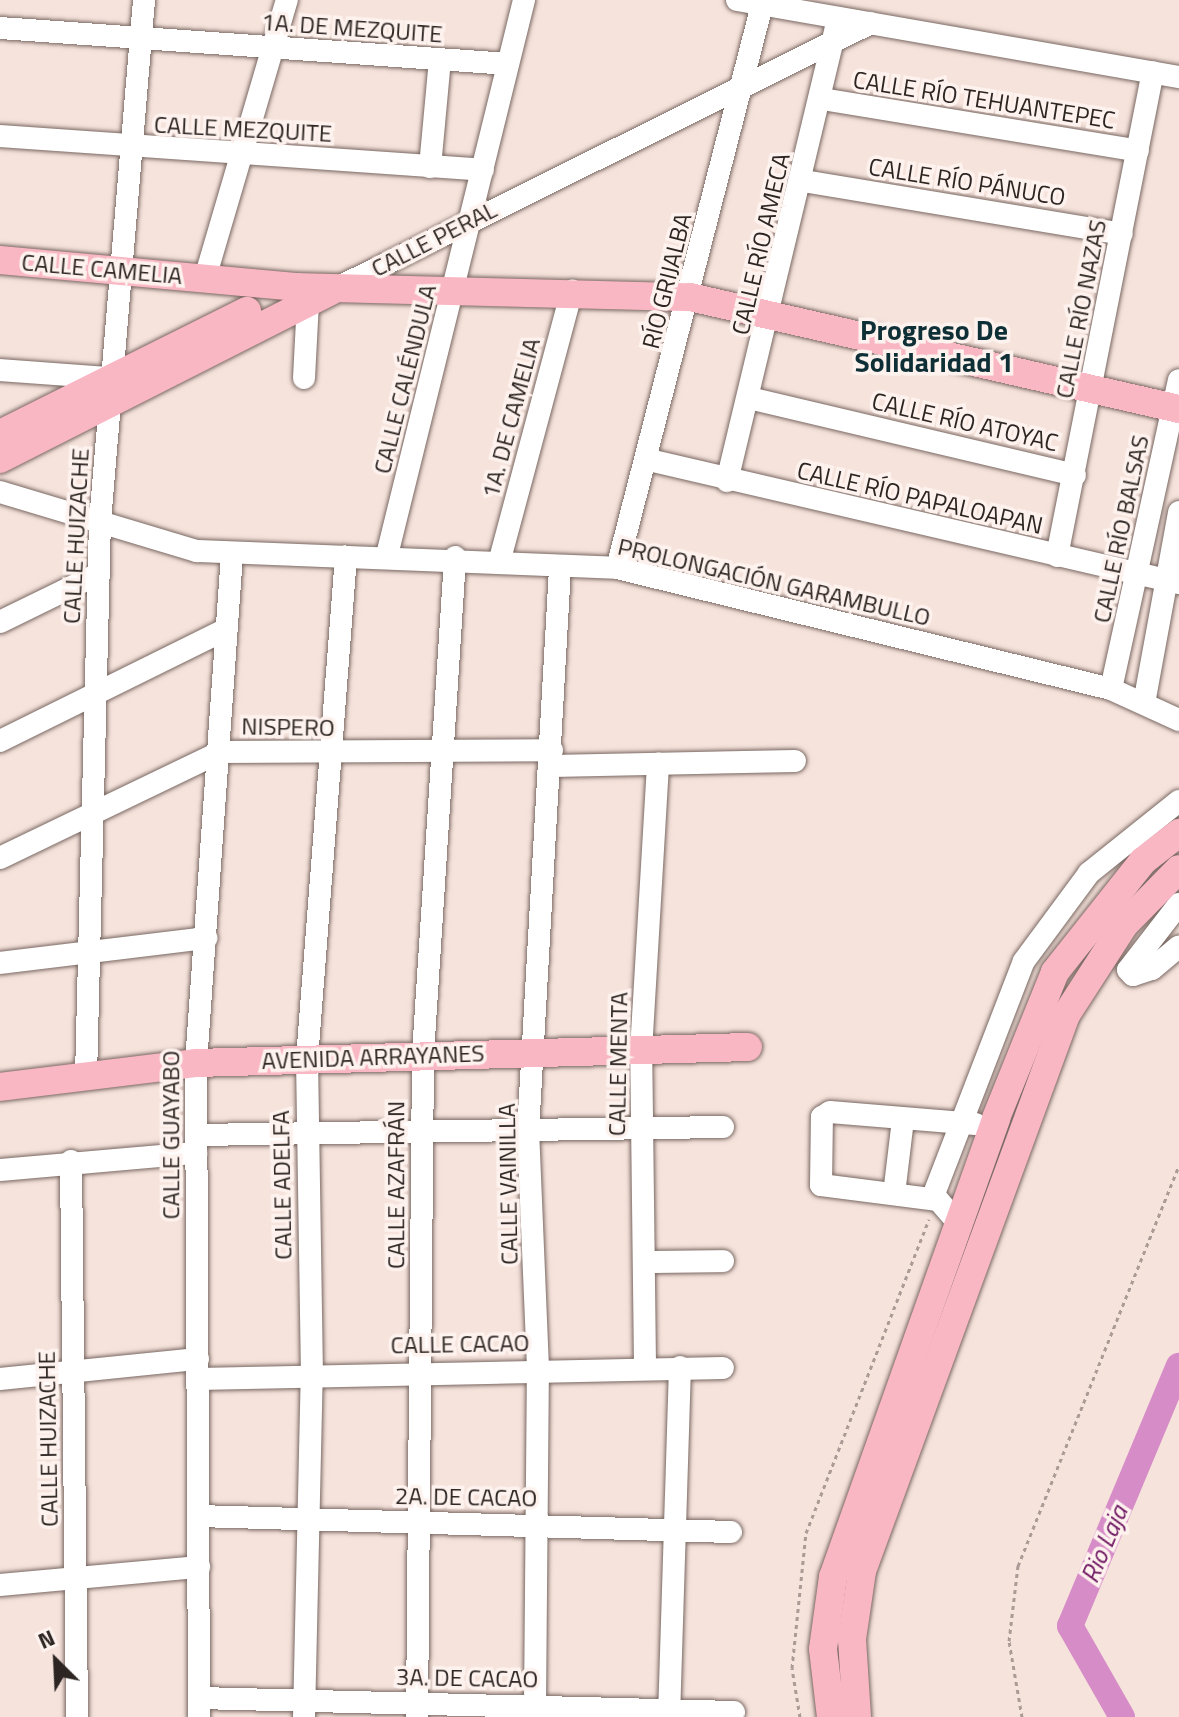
<!DOCTYPE html>
<html>
<head>
<meta charset="utf-8">
<style>
	body { margin:0 }
	#map { position:relative; width:1179px; height:1717px; overflow:hidden; background:#f6e3dc; font-family:"Titillium Web",sans-serif }
	div>[style] { position:absolute }
	.river>* { height:26px; margin:-13px; padding:0 13px; transform-origin:13px; border-radius:13px; background:#d68dc7 }
	.path>* { height:3px; margin-top:-1.5px; transform-origin:0; background:repeating-linear-gradient(90deg,#aa9b96 0 4px,transparent 0 8px) }
	.roads { filter:drop-shadow(0 0 2px #796862) drop-shadow(0 0 2px #796862) }
	.minor>* { height:22px; margin:-11px; padding:0 11px; transform-origin:11px; border-radius:11px; background:#fff }
	.major>* { height:28px; margin:-14px; padding:0 14px; transform-origin:14px; border-radius:14px; background:#f9b7c4 }
	span { translate:-50% -50%; white-space:nowrap; text-align:center; line-height:1.15; -webkit-text-stroke:7px #fef2ee; paint-order:stroke }
	.street-label { font-size:24px; color:#2c2522 }
	.water-label { font-size:26px; color:#6f1963; font-style:italic }
	.quarter-label { font-size:28px; color:#0d2f35; font-weight:700 }
	.north { position:absolute; left:16px; top:1621px; width:80px; height:80px; -webkit-text-stroke:6px #fef2ee; paint-order:stroke; rotate:336deg; font-size:22px; font-weight:700; line-height:32px; text-align:center; color:#2c2522 }
	.north::after { content:''; display:block; margin:auto; width:28px; height:36px; background:#2c2522; clip-path:polygon(50% 0,100% 100%,50% 72%,0 100%) }
</style>
</head>
<body>
<div id="map">
	<div class="river">
		<div style="left:1122px;top:1717px;width:105px;rotate:-119.7deg"></div>
		<div style="left:1070px;top:1626px;width:282px;rotate:-67.3deg"></div>
	</div>
	<div class="path">
		<div style="left:800px;top:1717px;width:50px;rotate:-99.3deg"></div>
		<div style="left:792px;top:1668px;width:136px;rotate:-84.1deg"></div>
		<div style="left:806px;top:1533px;width:337px;rotate:-68.6deg"></div>
		<div style="left:1022px;top:1717px;width:77px;rotate:-99.7deg"></div>
		<div style="left:1009px;top:1641px;width:76px;rotate:-83.2deg"></div>
		<div style="left:1018px;top:1566px;width:431px;rotate:-68.1deg"></div>
	</div>
	<div class="roads">
		<div class="minor">
			<div style="left:737px;top:0;width:449px;rotate:9.9deg"></div>
			<div style="left:0;top:28px;width:509px;rotate:4.05deg"></div>
			<div style="left:822px;top:99px;width:320px;rotate:9.3deg"></div>
			<div style="left:0;top:136px;width:484px;rotate:4deg"></div>
			<div style="left:430px;top:167px;width:107px;rotate:-84.7deg"></div>
			<div style="left:803px;top:181px;width:323px;rotate:9.4deg"></div>
			<div style="left:205px;top:278px;width:290px;rotate:-73.6deg"></div>
			<div style="left:343px;top:285px;width:589px;rotate:-26.39deg"></div>
			<div style="left:0;top:370px;width:110px;rotate:4.2deg"></div>
			<div style="left:304px;top:378px;width:77px;rotate:-87deg"></div>
			<div style="left:749px;top:398px;width:335px;rotate:13.3deg"></div>
			<div style="left:649px;top:460px;width:544px;rotate:13.07deg"></div>
			<div style="left:727px;top:481px;width:476px;rotate:-76.5deg"></div>
			<div style="left:0;top:492px;width:206px;rotate:16.7deg"></div>
			<div style="left:197px;top:551px;width:420px;rotate:2.3deg"></div>
			<div style="left:617px;top:568px;width:509px;rotate:13.76deg"></div>
			<div style="left:1111px;top:689px;width:75px;rotate:24.5deg"></div>
			<div style="left:387px;top:555px;width:572px;rotate:-76.13deg"></div>
			<div style="left:1057px;top:556px;width:493px;rotate:-78.8deg"></div>
			<div style="left:500px;top:559px;width:278px;rotate:-75deg"></div>
			<div style="left:617px;top:568px;width:581px;rotate:-75.56deg"></div>
			<div style="left:0;top:622px;width:109px;rotate:-26.1deg"></div>
			<div style="left:1111px;top:689px;width:316px;rotate:-77.6deg"></div>
			<div style="left:1145px;top:698px;width:189px;rotate:-79.6deg"></div>
			<div style="left:0;top:741px;width:253px;rotate:-26.3deg"></div>
			<div style="left:552px;top:766px;width:243px;rotate:-1.2deg"></div>
			<div style="left:0;top:858px;width:244px;rotate:-25.7deg"></div>
			<div style="left:220px;top:752px;width:332px;rotate:-0.3deg"></div>
			<div style="left:1179px;top:904px;width:83px;rotate:127.7deg"></div>
			<div style="left:1128px;top:970px;width:7px;rotate:45deg"></div>
			<div style="left:1133px;top:975px;width:20px;rotate:-18deg"></div>
			<div style="left:1152px;top:969px;width:35px;rotate:-40deg"></div>
			<div style="left:0;top:963px;width:208px;rotate:-6.9deg"></div>
			<div style="left:86px;top:1077px;width:556px;rotate:-88.56deg"></div>
			<div style="left:100px;top:521px;width:523px;rotate:-85.17deg"></div>
			<div style="left:196px;top:1135px;width:527px;rotate:-0.87deg"></div>
			<div style="left:71px;top:1161px;width:556px;rotate:89.38deg"></div>
			<div style="left:0;top:1170px;width:197px;rotate:-5deg"></div>
			<div style="left:894px;top:1194px;width:75px;rotate:-83.1deg"></div>
			<div style="left:932px;top:1199px;width:255px;rotate:-68.9deg"></div>
			<div style="left:1024px;top:961px;width:109px;rotate:-53.5deg"></div>
			<div style="left:1089px;top:873px;width:115px;rotate:-38.7deg"></div>
			<div style="left:959px;top:1224px;width:32px;rotate:-131deg"></div>
			<div style="left:938px;top:1200px;width:118px;rotate:-172.7deg"></div>
			<div style="left:821px;top:1185px;width:68px;rotate:-89.2deg"></div>
			<div style="left:822px;top:1117px;width:9px;rotate:-32deg"></div>
			<div style="left:830px;top:1112px;width:146px;rotate:4.7deg"></div>
			<div style="left:644px;top:1262px;width:79px;rotate:-0.7deg"></div>
			<div style="left:645px;top:1365px;width:314px;rotate:-90.7deg"></div>
			<div style="left:641px;top:1051px;width:288px;rotate:-86.6deg"></div>
			<div style="left:0;top:1379px;width:199px;rotate:-5.8deg"></div>
			<div style="left:198px;top:1379px;width:525px;rotate:-1.2deg"></div>
			<div style="left:198px;top:1516px;width:533px;rotate:1.72deg"></div>
			<div style="left:0;top:1585px;width:200px;rotate:-5.2deg"></div>
			<div style="left:199px;top:1698px;width:535px;rotate:1.5deg"></div>
			<div style="left:535px;top:1705px;width:337px;rotate:-89.5deg"></div>
			<div style="left:538px;top:1368px;width:236px;rotate:-92.4deg"></div>
			<div style="left:528px;top:1132px;width:565px;rotate:-86.75deg"></div>
			<div style="left:199px;top:1717px;width:654px;rotate:-90.26deg"></div>
			<div style="left:196px;top:1063px;width:510px;rotate:-85.95deg"></div>
			<div style="left:304px;top:1717px;width:341px;rotate:-88.7deg"></div>
			<div style="left:312px;top:1376px;width:317px;rotate:-90.9deg"></div>
			<div style="left:307px;top:1059px;width:504px;rotate:-85.56deg"></div>
			<div style="left:417px;top:1717px;width:663px;rotate:-89.48deg"></div>
			<div style="left:423px;top:1054px;width:498px;rotate:-86.3deg"></div>
			<div style="left:669px;top:1717px;width:350px;rotate:-88.2deg"></div>
		</div>
		<div class="major">
			<div style="left:0;top:260px;width:299px;rotate:5.2deg"></div>
			<div style="left:298px;top:287px;width:392px;rotate:1.5deg"></div>
			<div style="left:690px;top:297px;width:502px;rotate:12.9deg"></div>
			<div style="left:0;top:434px;width:276px;rotate:-26.5deg"></div>
			<div style="left:0;top:459px;width:371px;rotate:-26.9deg"></div>
			<div style="left:0;top:1087px;width:197px;rotate:-7deg"></div>
			<div style="left:196px;top:1063px;width:552px;rotate:-1.66deg"></div>
			<div style="left:831px;top:1717px;width:68px;rotate:-96.7deg"></div>
			<div style="left:823px;top:1649px;width:73px;rotate:-82.1deg"></div>
			<div style="left:833px;top:1577px;width:487px;rotate:-70.4deg"></div>
			<div style="left:996px;top:1118px;width:157px;rotate:-68deg"></div>
			<div style="left:1055px;top:972px;width:142px;rotate:-51.6deg"></div>
			<div style="left:1143px;top:861px;width:46px;rotate:-37.9deg"></div>
			<div style="left:857px;top:1717px;width:78px;rotate:-93.7deg"></div>
			<div style="left:852px;top:1639px;width:69px;rotate:-81.6deg"></div>
			<div style="left:862px;top:1571px;width:592px;rotate:-69.85deg"></div>
			<div style="left:1066px;top:1015px;width:107px;rotate:-57.2deg"></div>
			<div style="left:1124px;top:925px;width:78px;rotate:-45.5deg"></div>
		</div>
	</div>
	<div class="street-label">
		<span style="left:352px;top:28px;rotate:4deg">1A. DE MEZQUITE</span>
		<span style="left:984px;top:100px;rotate:9deg">CALLE RÍO TEHUANTEPEC</span>
		<span style="left:243px;top:129px;rotate:3deg">CALLE MEZQUITE</span>
		<span style="left:967px;top:182px;rotate:9deg">CALLE RÍO PÁNUCO</span>
		<span style="left:434px;top:239px;rotate:-27deg">CALLE PERAL</span>
		<span style="left:761px;top:244px;rotate:-77deg">CALLE RÍO AMECA</span>
		<span style="left:102px;top:269px;rotate:5deg">CALLE CAMELIA</span>
		<span style="left:667px;top:281px;rotate:-76deg">RÍO GRIJALBA</span>
		<span style="left:1081px;top:309px;rotate:-79deg">CALLE RÍO NAZAS</span>
		<span style="left:405px;top:379px;rotate:-76deg">CALLE CALÉNDULA</span>
		<span style="left:511px;top:418px;rotate:-75deg">1A. DE CAMELIA</span>
		<span style="left:965px;top:422px;rotate:13deg">CALLE RÍO ATOYAC</span>
		<span style="left:920px;top:498px;rotate:13deg">CALLE RÍO PAPALOAPAN</span>
		<span style="left:1121px;top:529px;rotate:-78deg">CALLE RÍO BALSAS</span>
		<span style="left:76px;top:536px;rotate:-87deg">CALLE HUIZACHE</span>
		<span style="left:774px;top:582px;rotate:13deg">PROLONGACIÓN GARAMBULLO</span>
		<span style="left:288px;top:727px;rotate:1deg">NISPERO</span>
		<span style="left:373px;top:1057px;rotate:-2deg">AVENIDA ARRAYANES</span>
		<span style="left:618px;top:1064px;rotate:-89deg">CALLE MENTA</span>
		<span style="left:171px;top:1135px;rotate:-90deg">CALLE GUAYABO</span>
		<span style="left:508px;top:1184px;rotate:-91deg">CALLE VAINILLA</span>
		<span style="left:282px;top:1185px;rotate:-91deg">CALLE ADELFA</span>
		<span style="left:396px;top:1185px;rotate:-90deg">CALLE AZAFRÁN</span>
		<span style="left:460px;top:1344px;rotate:-1deg">CALLE CACAO</span>
		<span style="left:48px;top:1439px;rotate:-91deg">CALLE HUIZACHE</span>
		<span style="left:466px;top:1497px;rotate:1deg">2A. DE CACAO</span>
		<span style="left:467px;top:1678px;rotate:1deg">3A. DE CACAO</span>
	</div>
	<div class="water-label">
		<span style="left:1104px;top:1544px;rotate:-67deg">Rio Laja</span>
	</div>
	<div class="quarter-label">
		<span style="left:934px;top:346px">Progreso De<br>Solidaridad 1</span>
	</div>
	<div class="north">N</div>
</div>
</body>
</html>
